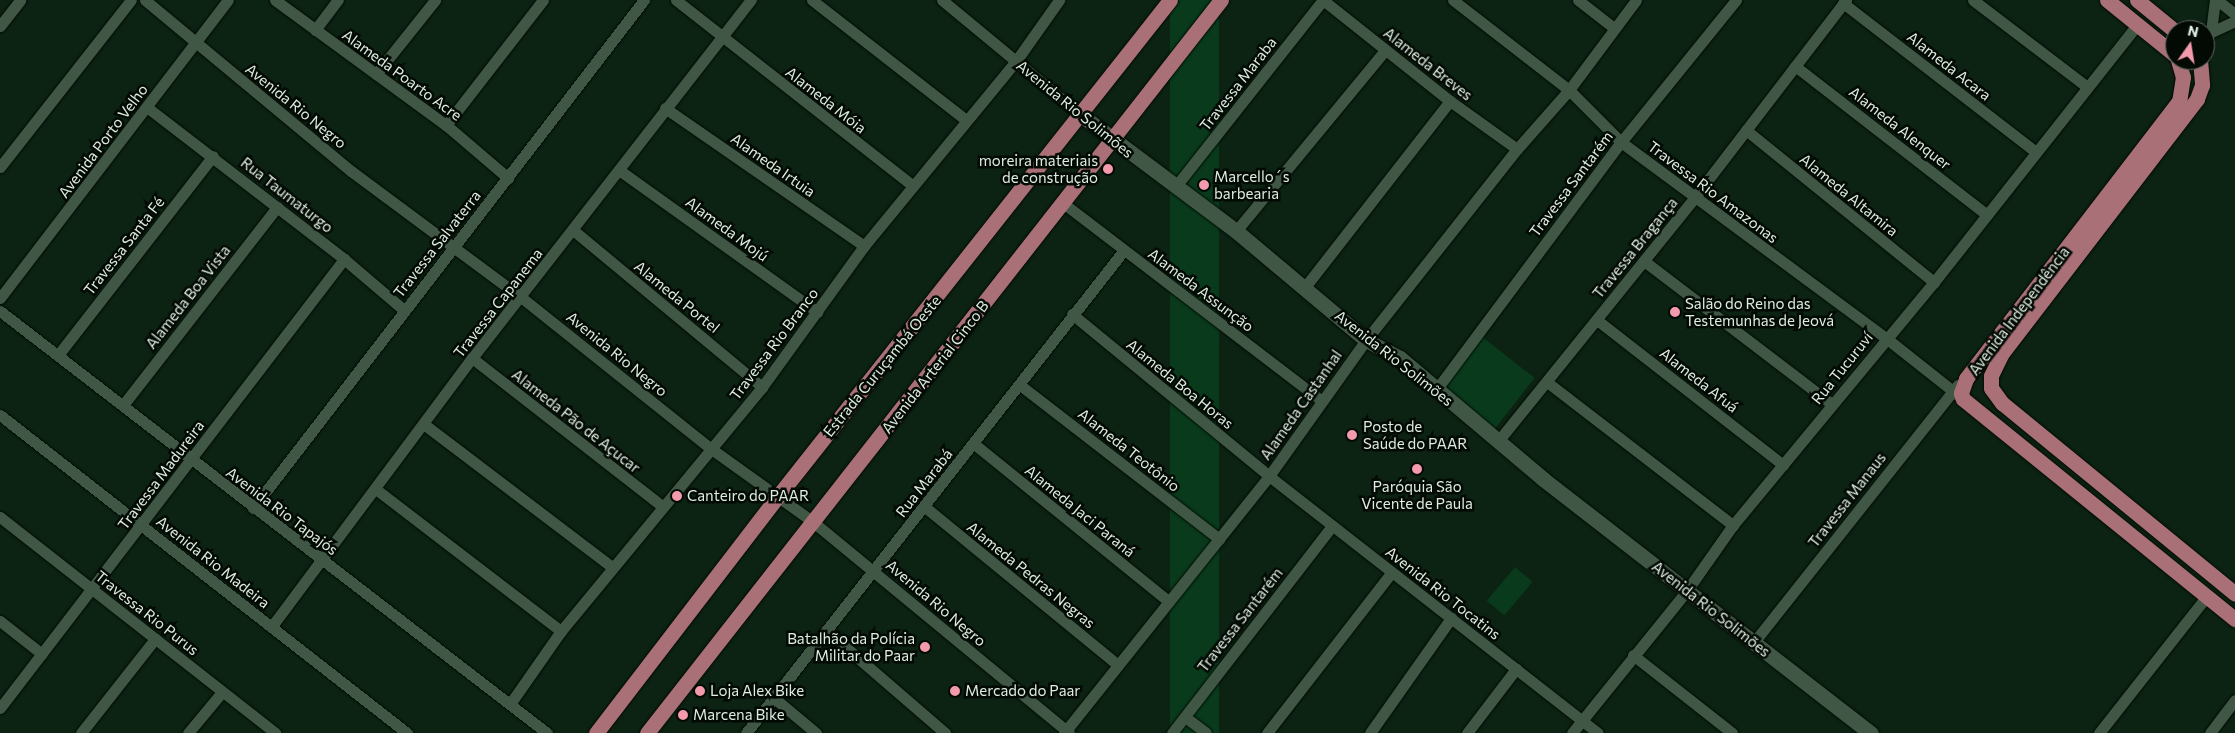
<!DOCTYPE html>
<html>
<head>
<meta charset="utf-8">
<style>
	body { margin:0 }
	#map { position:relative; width:2235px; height:733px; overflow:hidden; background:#0c2213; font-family:Commissioner,sans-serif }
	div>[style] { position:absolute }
	.green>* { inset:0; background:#083a1b; transform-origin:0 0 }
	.roads { filter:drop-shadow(0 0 1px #000b02) drop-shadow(0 0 1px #000b02) }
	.street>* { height:11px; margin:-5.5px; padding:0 5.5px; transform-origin:5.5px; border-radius:5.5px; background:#405745 }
	.secondary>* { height:15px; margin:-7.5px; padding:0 7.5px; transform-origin:7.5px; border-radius:7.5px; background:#405745 }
	.primary>* { height:15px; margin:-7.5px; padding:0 7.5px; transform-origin:7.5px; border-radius:7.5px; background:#aa7077 }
	.dots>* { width:14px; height:14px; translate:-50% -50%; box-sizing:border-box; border:2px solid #030a04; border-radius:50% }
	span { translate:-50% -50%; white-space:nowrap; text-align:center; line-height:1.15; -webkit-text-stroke:5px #030a04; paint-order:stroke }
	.street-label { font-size:15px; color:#deece1 }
	.poi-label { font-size:15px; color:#deece1 }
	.right { translate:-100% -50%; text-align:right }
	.left { translate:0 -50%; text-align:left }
	.north { position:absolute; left:2165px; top:20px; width:50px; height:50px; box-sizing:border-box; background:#030a04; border:1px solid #5b645c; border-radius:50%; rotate:13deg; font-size:14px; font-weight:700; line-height:20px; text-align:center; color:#deece1 }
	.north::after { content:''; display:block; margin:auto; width:18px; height:22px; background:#f39aac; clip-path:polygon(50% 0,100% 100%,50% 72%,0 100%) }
</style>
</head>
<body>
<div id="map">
	<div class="green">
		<div style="left:1170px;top:0;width:49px;height:931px"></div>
		<div style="left:1481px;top:336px;width:68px;height:65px;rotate:38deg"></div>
		<div style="left:1515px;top:567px;width:23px;height:44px;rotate:40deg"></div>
	</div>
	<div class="roads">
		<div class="street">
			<div style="left:145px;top:0;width:268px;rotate:39.7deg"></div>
			<div style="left:351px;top:171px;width:213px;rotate:36.6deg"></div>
			<div style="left:522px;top:298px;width:241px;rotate:38.6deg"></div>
			<div style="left:710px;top:448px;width:125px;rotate:35.6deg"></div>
			<div style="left:812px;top:521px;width:333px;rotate:39.5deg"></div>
			<div style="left:275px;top:0;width:212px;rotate:36.2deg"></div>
			<div style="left:446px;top:125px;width:82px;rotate:40.5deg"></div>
			<div style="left:676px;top:0;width:300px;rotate:38.1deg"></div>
			<div style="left:812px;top:0;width:195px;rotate:37.9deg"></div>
			<div style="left:942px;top:0;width:180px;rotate:39.6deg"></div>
			<div style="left:1323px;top:0;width:162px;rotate:38.5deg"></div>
			<div style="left:1450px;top:101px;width:82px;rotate:35.6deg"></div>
			<div style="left:1453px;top:0;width:147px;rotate:37.8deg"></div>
			<div style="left:1569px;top:90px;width:74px;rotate:45deg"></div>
			<div style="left:1621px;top:142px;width:330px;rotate:36.5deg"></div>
			<div style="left:1886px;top:338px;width:98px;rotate:38.4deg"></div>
			<div style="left:1578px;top:0;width:46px;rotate:37.9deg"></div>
			<div style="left:1973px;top:0;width:143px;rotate:37.3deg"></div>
			<div style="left:2217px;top:0;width:23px;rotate:38deg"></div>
			<div style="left:1843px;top:3px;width:244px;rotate:37.7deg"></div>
			<div style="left:0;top:26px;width:33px;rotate:-52deg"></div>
			<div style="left:315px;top:30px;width:38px;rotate:-53deg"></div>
			<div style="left:2211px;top:32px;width:32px;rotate:-83deg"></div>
			<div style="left:2205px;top:35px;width:33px;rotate:-25deg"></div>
			<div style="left:1795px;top:66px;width:243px;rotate:37.8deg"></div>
			<div style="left:376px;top:74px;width:95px;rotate:-51.4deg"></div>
			<div style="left:148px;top:108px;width:247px;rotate:37.6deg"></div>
			<div style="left:344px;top:259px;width:79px;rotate:40.4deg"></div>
			<div style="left:665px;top:108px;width:242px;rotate:34.7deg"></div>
			<div style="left:446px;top:125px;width:158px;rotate:-52.2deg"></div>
			<div style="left:1746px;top:130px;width:242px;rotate:39deg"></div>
			<div style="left:0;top:167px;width:212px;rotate:-51.9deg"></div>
			<div style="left:619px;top:170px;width:244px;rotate:35.6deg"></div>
			<div style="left:1176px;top:186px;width:237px;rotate:-51.7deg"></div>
			<div style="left:1063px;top:203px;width:326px;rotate:37.4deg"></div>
			<div style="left:573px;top:230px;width:246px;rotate:39.7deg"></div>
			<div style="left:1236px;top:231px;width:234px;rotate:-50.5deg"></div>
			<div style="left:1644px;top:261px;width:236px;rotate:37.3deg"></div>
			<div style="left:1305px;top:287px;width:236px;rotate:-52.1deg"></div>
			<div style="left:0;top:298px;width:375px;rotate:-52.6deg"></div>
			<div style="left:0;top:311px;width:691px;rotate:37.65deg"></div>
			<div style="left:1072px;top:314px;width:255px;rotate:39.4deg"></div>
			<div style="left:1269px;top:476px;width:417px;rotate:38deg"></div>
			<div style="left:1597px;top:320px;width:236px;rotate:37.9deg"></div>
			<div style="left:58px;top:355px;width:252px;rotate:-52.1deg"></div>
			<div style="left:472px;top:358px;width:241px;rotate:37.9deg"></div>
			<div style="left:1547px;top:382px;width:235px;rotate:37.6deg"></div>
			<div style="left:1020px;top:385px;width:252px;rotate:37.7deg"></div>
			<div style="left:1436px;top:390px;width:309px;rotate:-53.3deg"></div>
			<div style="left:1621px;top:142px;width:183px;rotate:-51deg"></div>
			<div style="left:123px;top:405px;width:251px;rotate:-52.1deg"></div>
			<div style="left:0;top:415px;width:517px;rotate:38deg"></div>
			<div style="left:425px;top:425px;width:235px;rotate:37.2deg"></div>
			<div style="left:1499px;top:440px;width:311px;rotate:-51.1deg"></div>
			<div style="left:1694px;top:198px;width:250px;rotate:-52.5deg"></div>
			<div style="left:973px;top:443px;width:252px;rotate:39deg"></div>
			<div style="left:377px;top:490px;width:232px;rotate:37.5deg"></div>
			<div style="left:925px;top:507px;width:249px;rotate:39.3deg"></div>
			<div style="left:253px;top:508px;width:641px;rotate:-52.42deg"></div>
			<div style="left:0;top:517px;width:350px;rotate:38.1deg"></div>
			<div style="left:0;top:621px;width:53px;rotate:38.2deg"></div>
			<div style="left:272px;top:626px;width:334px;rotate:-53.3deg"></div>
			<div style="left:472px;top:358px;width:454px;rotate:-52.1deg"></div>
			<div style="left:828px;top:632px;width:155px;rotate:40.8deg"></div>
			<div style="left:1754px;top:642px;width:328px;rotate:-51.6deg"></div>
			<div style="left:1633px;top:655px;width:126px;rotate:38.2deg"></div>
			<div style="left:774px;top:698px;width:55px;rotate:39.8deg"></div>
			<div style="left:510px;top:704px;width:89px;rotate:-55.1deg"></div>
			<div style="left:561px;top:631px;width:316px;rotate:-50.5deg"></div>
			<div style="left:762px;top:387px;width:174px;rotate:-54.1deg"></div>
			<div style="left:864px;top:246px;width:239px;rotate:-50.6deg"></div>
			<div style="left:1016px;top:61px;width:75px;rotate:-54.8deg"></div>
			<div style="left:0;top:708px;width:566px;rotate:-52.54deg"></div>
			<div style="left:1185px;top:717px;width:26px;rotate:37deg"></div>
			<div style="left:81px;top:733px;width:120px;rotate:-51.8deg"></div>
			<div style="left:188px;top:733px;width:53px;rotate:-50.3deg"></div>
			<div style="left:746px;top:733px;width:613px;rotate:-51.95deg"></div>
			<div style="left:1064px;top:733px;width:329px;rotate:-51.4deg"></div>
			<div style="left:1269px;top:476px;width:167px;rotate:-54.5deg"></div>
			<div style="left:1366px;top:340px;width:243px;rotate:-51.7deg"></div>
			<div style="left:1517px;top:149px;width:79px;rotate:-48.6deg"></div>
			<div style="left:1569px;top:90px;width:112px;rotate:-53.3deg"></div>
			<div style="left:1172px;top:733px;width:262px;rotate:-52.3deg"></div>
			<div style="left:1267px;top:733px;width:202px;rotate:-52.2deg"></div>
			<div style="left:1370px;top:733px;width:141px;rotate:-54.8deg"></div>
			<div style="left:1467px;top:733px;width:81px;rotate:-52.6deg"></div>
			<div style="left:1572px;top:733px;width:185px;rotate:-51.1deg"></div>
			<div style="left:1688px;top:589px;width:78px;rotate:-54.9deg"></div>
			<div style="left:1733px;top:525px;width:315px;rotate:-50.4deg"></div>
			<div style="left:1934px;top:282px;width:329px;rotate:-51.7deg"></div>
			<div style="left:2099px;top:733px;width:173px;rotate:-51.8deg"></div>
			<div style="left:2210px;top:733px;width:41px;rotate:-52.9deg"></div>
		</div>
		<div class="secondary">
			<div style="left:1081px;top:115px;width:194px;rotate:36.8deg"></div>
			<div style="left:1236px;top:231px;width:170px;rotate:40deg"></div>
			<div style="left:1366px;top:340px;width:38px;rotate:28deg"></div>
			<div style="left:1400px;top:358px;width:187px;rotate:40.2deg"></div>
			<div style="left:1543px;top:479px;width:415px;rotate:37.8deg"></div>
		</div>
		<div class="primary">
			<div style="left:2107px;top:0;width:87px;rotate:39deg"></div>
			<div style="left:2137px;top:0;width:49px;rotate:39.2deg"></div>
			<div style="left:2178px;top:60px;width:18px;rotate:74deg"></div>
			<div style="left:2183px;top:77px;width:24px;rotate:99deg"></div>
			<div style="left:2179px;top:101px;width:350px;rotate:127.5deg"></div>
			<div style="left:1966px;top:379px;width:15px;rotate:110deg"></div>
			<div style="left:1961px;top:393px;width:6px;rotate:72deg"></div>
			<div style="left:1963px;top:399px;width:350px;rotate:39deg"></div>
			<div style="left:2200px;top:60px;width:25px;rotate:85deg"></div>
			<div style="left:2202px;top:85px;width:15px;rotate:110deg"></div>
			<div style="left:2197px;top:99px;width:320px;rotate:127.5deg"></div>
			<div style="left:2002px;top:353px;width:25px;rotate:116deg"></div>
			<div style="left:1991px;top:376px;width:12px;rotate:90deg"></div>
			<div style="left:1991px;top:388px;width:19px;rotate:54deg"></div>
			<div style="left:2002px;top:403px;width:301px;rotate:39.3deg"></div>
			<div style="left:596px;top:733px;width:299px;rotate:-52.5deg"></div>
			<div style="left:778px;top:496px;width:632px;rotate:-51.68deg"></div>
			<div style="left:647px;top:733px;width:931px;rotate:-51.94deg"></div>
		</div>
	</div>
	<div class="dots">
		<div style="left:1108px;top:169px;background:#f39aac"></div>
		<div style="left:1204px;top:185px;background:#f39aac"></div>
		<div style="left:1675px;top:312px;background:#f39aac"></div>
		<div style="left:1352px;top:435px;background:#f39aac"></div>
		<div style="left:1417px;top:469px;background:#f39aac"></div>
		<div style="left:677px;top:496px;background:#f39aac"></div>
		<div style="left:925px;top:647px;background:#f39aac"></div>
		<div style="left:700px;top:691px;background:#f39aac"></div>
		<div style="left:955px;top:691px;background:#f39aac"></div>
		<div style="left:683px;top:715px;background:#f39aac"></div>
	</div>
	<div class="street-label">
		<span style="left:1428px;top:64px;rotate:38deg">Alameda Breves</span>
		<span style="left:1949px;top:66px;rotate:38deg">Alameda Acara</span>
		<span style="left:402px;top:75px;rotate:36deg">Alameda Poarto Acre</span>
		<span style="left:1238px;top:84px;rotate:-52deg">Travessa Maraba</span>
		<span style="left:826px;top:100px;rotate:38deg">Alameda Móia</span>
		<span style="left:296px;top:106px;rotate:39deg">Avenida Rio Negro</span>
		<span style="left:1075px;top:109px;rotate:39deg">Avenida Rio Solimões</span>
		<span style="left:1900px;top:128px;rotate:38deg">Alameda Alenquer</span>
		<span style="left:103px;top:141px;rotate:-53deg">Avenida Porto Velho</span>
		<span style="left:773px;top:165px;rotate:35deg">Alameda Irtuia</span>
		<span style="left:1571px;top:184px;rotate:-53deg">Travessa Santarém</span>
		<span style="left:1713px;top:192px;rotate:37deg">Travessa Rio Amazonas</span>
		<span style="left:287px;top:195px;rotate:38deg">Rua Taumaturgo</span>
		<span style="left:1849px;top:195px;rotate:39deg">Alameda Altamira</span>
		<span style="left:727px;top:229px;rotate:36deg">Alameda Mojú</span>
		<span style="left:437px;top:244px;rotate:-52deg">Travessa Salvaterra</span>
		<span style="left:124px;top:246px;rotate:-52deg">Travessa Santa Fé</span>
		<span style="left:1635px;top:248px;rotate:-51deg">Travessa Bragança</span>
		<span style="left:1201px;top:290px;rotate:37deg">Alameda Assunção</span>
		<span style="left:188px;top:297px;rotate:-52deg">Alameda Boa Vista</span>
		<span style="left:677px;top:297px;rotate:39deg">Alameda Portel</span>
		<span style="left:498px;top:303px;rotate:-52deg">Travessa Capanema</span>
		<span style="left:2019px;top:311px;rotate:-53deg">Avenida Independência</span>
		<span style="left:774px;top:344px;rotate:-53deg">Travessa Rio Branco</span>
		<span style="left:617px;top:354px;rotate:39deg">Avenida Rio Negro</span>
		<span style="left:1394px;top:358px;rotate:38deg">Avenida Rio Solimões</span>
		<span style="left:882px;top:366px;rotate:-51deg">Estrada Curuçambá Oeste</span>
		<span style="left:935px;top:367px;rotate:-52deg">Avenida Arterial Cinco B</span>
		<span style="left:1842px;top:368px;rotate:-51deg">Rua Tucuruví</span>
		<span style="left:1699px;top:380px;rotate:38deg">Alameda Afuá</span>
		<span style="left:1180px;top:384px;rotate:39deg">Alameda Boa Horas</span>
		<span style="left:1301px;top:405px;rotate:-55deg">Alameda Castanhal</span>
		<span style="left:576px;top:421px;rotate:38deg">Alameda Pão de Açucar</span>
		<span style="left:1129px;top:450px;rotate:38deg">Alameda Teotônio</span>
		<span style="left:161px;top:475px;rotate:-53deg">Travessa Madureira</span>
		<span style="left:924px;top:483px;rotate:-52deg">Rua Marabá</span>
		<span style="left:1847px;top:500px;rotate:-52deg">Travessa Manaus</span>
		<span style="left:282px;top:511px;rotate:37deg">Avenida Rio Tapajós</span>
		<span style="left:1080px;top:511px;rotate:39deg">Alameda Jaci Paraná</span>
		<span style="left:213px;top:562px;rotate:38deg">Avenida Rio Madeira</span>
		<span style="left:1031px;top:575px;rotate:39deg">Alameda Pedras Negras</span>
		<span style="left:1443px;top:593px;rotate:38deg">Avenida Rio Tocatins</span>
		<span style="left:936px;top:603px;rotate:40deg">Avenida Rio Negro</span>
		<span style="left:1711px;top:609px;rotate:38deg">Avenida Rio Solimões</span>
		<span style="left:147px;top:613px;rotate:38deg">Travessa Rio Purus</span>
		<span style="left:1240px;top:620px;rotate:-52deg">Travessa Santarém</span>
	</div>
	<div class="poi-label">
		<span class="right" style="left:1098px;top:169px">moreira materiais<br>de construção</span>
		<span class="left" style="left:1214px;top:185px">Marcello´s<br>barbearia</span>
		<span class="left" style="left:1685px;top:312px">Salão do Reino das<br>Testemunhas de Jeová</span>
		<span class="left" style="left:1363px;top:435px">Posto de<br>Saúde do PAAR</span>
		<span style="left:1417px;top:495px">Paróquia São<br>Vicente de Paula</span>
		<span class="left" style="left:687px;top:496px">Canteiro do PAAR</span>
		<span class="right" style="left:915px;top:647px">Batalhão da Polícia<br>Militar do Paar</span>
		<span class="left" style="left:710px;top:691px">Loja Alex Bike</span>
		<span class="left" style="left:965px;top:691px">Mercado do Paar</span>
		<span class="left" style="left:693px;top:715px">Marcena Bike</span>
	</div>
	<div class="north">N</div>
</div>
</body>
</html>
